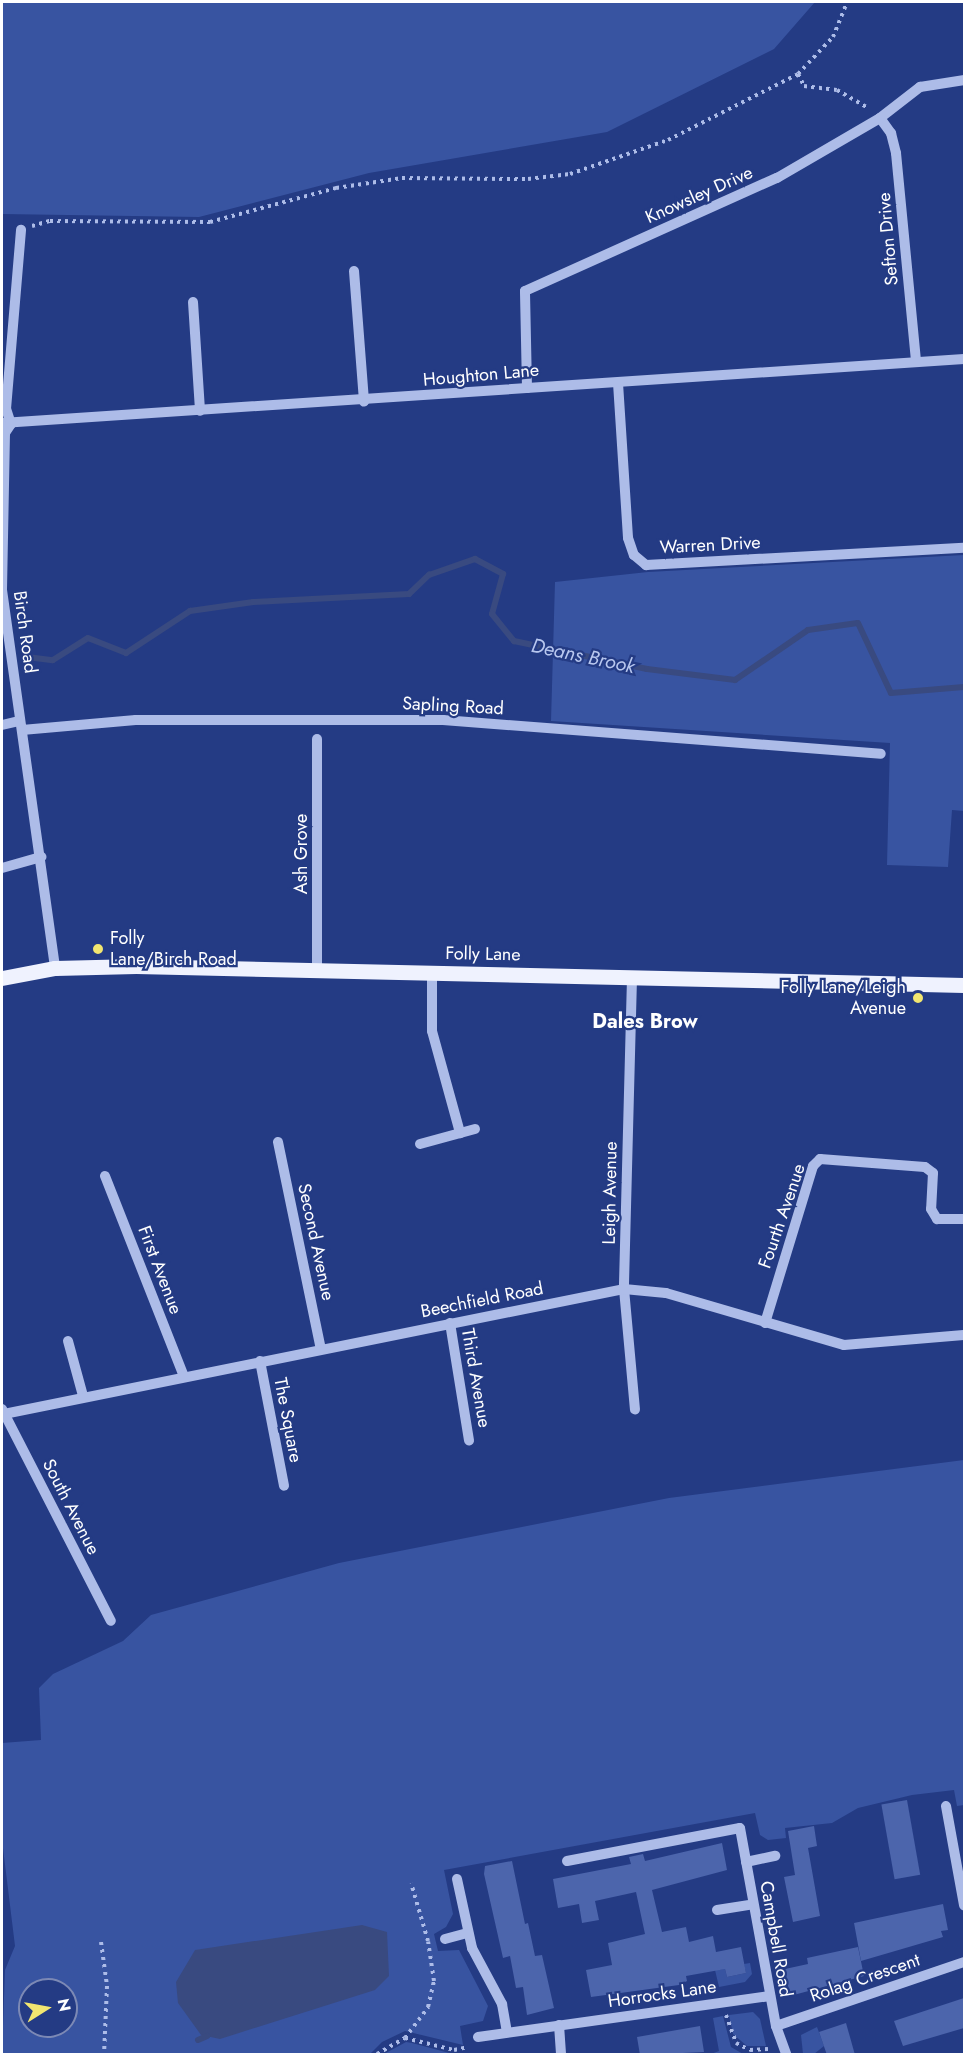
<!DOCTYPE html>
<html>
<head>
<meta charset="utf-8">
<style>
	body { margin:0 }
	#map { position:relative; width:966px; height:2056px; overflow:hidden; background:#243b84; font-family:Jost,sans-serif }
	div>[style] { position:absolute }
	.green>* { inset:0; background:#3854a1 }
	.water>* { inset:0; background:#394a80 }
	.stream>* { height:6px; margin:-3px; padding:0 3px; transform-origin:3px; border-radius:3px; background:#394a80 }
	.building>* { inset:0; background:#4c65ac; transform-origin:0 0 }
	.path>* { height:4px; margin-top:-2px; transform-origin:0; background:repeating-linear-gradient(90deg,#adbce8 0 3px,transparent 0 7.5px) }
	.minor>* { height:10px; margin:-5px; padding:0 5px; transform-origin:5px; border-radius:5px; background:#adbce8 }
	.major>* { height:15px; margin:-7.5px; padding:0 7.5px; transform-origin:7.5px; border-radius:7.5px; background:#eff2fe }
	.dots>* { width:16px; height:16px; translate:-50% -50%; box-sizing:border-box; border:3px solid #243b84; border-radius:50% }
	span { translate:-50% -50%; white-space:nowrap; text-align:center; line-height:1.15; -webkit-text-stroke:4.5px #243b84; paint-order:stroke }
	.street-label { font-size:18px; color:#fff }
	.poi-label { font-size:18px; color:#fff }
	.left { translate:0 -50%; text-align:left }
	.right { translate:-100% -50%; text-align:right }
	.water-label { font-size:20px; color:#b8c7ef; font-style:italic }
	.neighbourhood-label { font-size:20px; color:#fff; font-weight:700 }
	.frame { position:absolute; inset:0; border:3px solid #fff; pointer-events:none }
	.north { position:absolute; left:18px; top:1978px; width:60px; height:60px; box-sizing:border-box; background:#243b84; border:2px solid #7c89b5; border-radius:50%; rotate:79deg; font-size:16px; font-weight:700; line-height:24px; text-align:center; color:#fff }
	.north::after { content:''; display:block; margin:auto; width:21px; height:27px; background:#f2e670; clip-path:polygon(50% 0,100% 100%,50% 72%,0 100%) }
</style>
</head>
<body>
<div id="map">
	<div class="green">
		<div style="clip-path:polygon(2px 2px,815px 2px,774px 49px,607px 132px,369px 173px,199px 217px,2px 214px)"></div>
		<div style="clip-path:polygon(964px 555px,964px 811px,952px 810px,948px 867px,887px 865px,890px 743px,551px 721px,555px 582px,648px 572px)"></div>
		<div style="clip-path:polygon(evenodd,964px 1460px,964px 1805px,957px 1806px,954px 1790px,912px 1795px,858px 1808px,832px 1823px,785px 1828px,786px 1838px,768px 1840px,760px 1835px,755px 1813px,444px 1870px,453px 1914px,446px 1927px,434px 1934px,438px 1951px,459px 1950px,488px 2006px,483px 2021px,460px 2026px,463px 2045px,405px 2031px,382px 2042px,370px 2054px,2px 2054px,5px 1970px,15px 1946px,2px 1840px,2px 1743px,41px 1740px,39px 1688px,53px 1674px,123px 1641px,151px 1615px,339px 1563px,669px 1498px,964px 1460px,30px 1990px,66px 1990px,66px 2026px,30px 2026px,30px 1990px)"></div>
		<div style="clip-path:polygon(750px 1963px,752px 1974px,745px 1982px,719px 1987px,715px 1970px,725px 1969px,727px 1977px,746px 1973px,744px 1964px)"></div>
		<div style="clip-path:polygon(753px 2012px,760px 2019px,766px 2046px,747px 2046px,733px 2034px,729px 2015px)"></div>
		<div style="clip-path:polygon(723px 2016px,731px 2047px,743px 2054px,711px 2054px,719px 2051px,713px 2018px)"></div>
		<div style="clip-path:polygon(817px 2027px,824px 2046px,814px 2054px,803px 2054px,801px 2035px)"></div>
		<div style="clip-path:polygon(406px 2042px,412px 2043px,453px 2054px,384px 2054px)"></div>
	</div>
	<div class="water">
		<div style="clip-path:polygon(362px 1925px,387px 1932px,389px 1976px,375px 1990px,220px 2039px,201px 2035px,178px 2003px,176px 1982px,195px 1950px)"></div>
	</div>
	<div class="stream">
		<div style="left:27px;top:657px;width:26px;rotate:7deg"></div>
		<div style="left:53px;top:660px;width:41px;rotate:-32.2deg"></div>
		<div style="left:88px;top:638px;width:41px;rotate:21.5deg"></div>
		<div style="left:126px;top:653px;width:77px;rotate:-33.3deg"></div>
		<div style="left:190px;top:611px;width:64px;rotate:-8.1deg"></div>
		<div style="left:253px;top:602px;width:156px;rotate:-2.9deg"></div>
		<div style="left:409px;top:594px;width:28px;rotate:-44deg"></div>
		<div style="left:429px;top:575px;width:49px;rotate:-19.2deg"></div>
		<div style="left:475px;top:559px;width:32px;rotate:28deg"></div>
		<div style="left:503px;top:574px;width:41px;rotate:105.4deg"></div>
		<div style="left:492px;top:614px;width:35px;rotate:51deg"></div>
		<div style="left:514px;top:641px;width:136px;rotate:11.9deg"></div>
		<div style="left:647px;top:669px;width:89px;rotate:7.1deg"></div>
		<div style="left:735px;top:680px;width:88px;rotate:-34.4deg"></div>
		<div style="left:808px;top:630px;width:50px;rotate:-8deg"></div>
		<div style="left:858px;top:623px;width:77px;rotate:64.8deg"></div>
		<div style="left:891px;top:693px;width:73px;rotate:-4.7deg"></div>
		<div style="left:198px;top:2040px;width:10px;rotate:-24deg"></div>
	</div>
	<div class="building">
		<div style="left:907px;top:1800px;width:76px;height:26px;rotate:80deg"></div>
		<div style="clip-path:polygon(814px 1826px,817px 1846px,808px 1848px,820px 1916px,793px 1922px,784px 1877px,795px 1875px,788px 1831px)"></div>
		<div style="clip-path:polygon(722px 1843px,727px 1870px,652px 1890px,662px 1932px,686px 1927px,689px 1942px,713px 1936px,716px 1952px,741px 1947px,746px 1973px,727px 1977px,725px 1969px,686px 1976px,687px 1981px,679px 1985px,591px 1997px,586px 1970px,612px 1965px,608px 1943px,645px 1934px,636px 1892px,595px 1901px,599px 1920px,582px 1923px,579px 1904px,558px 1908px,553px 1879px,631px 1864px,629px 1857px,643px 1854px,645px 1861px)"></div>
		<div style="clip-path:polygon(512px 1861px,525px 1924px,528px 1923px,535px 1956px,542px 1955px,554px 2008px,527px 2015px,523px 1987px,516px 1988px,510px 1956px,503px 1958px,484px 1874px,485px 1866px)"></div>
		<div style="clip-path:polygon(943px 1904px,948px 1930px,941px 1931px,943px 1937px,861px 1961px,854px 1923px)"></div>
		<div style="clip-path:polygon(858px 1947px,864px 1976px,790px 1996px,785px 1969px,808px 1964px,807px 1958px)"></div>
		<div style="clip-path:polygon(964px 1998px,964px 2028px,903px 2046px,894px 2021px)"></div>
		<div style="clip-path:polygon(846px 2023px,855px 2055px,827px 2055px,819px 2032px)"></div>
		<div style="clip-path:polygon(700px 2026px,704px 2052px,640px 2055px,637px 2037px)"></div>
	</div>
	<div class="path">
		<div style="left:798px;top:74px;width:51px;rotate:-46.6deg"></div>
		<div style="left:833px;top:37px;width:38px;rotate:-68deg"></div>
		<div style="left:32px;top:226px;width:19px;rotate:-16deg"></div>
		<div style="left:50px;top:221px;width:160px;rotate:0.4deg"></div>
		<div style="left:210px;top:222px;width:131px;rotate:-15.1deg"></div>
		<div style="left:336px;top:188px;width:67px;rotate:-8.6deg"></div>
		<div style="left:402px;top:178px;width:126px;rotate:0.5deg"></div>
		<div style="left:528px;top:179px;width:42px;rotate:-6.8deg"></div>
		<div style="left:570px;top:174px;width:104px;rotate:-19.1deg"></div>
		<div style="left:668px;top:140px;width:146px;rotate:-26.9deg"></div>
		<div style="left:798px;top:74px;width:13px;rotate:63deg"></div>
		<div style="left:804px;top:86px;width:33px;rotate:7deg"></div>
		<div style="left:837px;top:90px;width:36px;rotate:30deg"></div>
		<div style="left:101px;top:1942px;width:44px;rotate:82.2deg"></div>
		<div style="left:107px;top:1986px;width:68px;rotate:92.5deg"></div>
		<div style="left:726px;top:2015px;width:30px;rotate:70deg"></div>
		<div style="left:736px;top:2043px;width:16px;rotate:27deg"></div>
		<div style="left:750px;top:2050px;width:18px;rotate:-3deg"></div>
		<div style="left:405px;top:2038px;width:39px;rotate:-53deg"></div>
		<div style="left:428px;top:2007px;width:27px;rotate:-77deg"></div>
		<div style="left:434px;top:1981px;width:40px;rotate:-98.5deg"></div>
		<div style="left:428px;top:1941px;width:60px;rotate:-106.3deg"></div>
		<div style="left:377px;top:2054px;width:32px;rotate:-30deg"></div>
		<div style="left:405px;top:2038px;width:50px;rotate:13.8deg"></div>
		<div style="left:454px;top:2050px;width:14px;rotate:-12deg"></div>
	</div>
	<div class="minor">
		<div style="left:880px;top:118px;width:19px;rotate:54deg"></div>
		<div style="left:891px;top:133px;width:21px;rotate:76deg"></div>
		<div style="left:896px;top:153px;width:210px;rotate:84.5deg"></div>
		<div style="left:354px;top:271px;width:131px;rotate:85.6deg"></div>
		<div style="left:193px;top:302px;width:109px;rotate:86.3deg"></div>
		<div style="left:618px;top:383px;width:155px;rotate:86.3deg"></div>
		<div style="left:628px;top:538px;width:18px;rotate:71deg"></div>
		<div style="left:634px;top:555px;width:16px;rotate:40deg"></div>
		<div style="left:646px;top:565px;width:318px;rotate:-3.1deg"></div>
		<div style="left:527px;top:388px;width:97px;rotate:-91.2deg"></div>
		<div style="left:525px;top:291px;width:276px;rotate:-24.2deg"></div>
		<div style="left:777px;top:178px;width:119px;rotate:-30.2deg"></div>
		<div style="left:880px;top:118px;width:51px;rotate:-37.8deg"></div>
		<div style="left:920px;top:87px;width:45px;rotate:-9deg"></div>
		<div style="left:2px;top:423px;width:964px;rotate:-3.81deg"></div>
		<div style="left:11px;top:424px;width:11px;rotate:124deg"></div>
		<div style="left:5px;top:433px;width:157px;rotate:91.1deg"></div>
		<div style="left:2px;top:590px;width:382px;rotate:82deg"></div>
		<div style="left:11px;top:424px;width:16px;rotate:-108deg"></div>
		<div style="left:6px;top:409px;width:180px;rotate:-85.2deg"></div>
		<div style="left:2px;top:725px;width:18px;rotate:-13deg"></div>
		<div style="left:22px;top:730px;width:114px;rotate:-5deg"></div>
		<div style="left:136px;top:720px;width:307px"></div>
		<div style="left:443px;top:720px;width:439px;rotate:4.4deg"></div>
		<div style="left:2px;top:868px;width:41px;rotate:-15.8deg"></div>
		<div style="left:317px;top:970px;width:231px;rotate:-90deg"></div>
		<div style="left:432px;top:973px;width:58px;rotate:90deg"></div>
		<div style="left:432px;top:1031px;width:106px;rotate:74.6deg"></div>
		<div style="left:632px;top:978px;width:311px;rotate:91.5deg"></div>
		<div style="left:624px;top:1289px;width:121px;rotate:84.8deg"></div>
		<div style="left:278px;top:1142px;width:211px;rotate:78.3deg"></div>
		<div style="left:420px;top:1144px;width:57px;rotate:-15.3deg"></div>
		<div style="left:105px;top:1176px;width:216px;rotate:68.5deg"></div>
		<div style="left:450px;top:1323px;width:119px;rotate:80.8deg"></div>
		<div style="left:765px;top:1323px;width:164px;rotate:-73deg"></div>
		<div style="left:813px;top:1166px;width:10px;rotate:-45deg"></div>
		<div style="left:820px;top:1159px;width:105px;rotate:4.4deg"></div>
		<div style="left:925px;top:1167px;width:10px;rotate:37deg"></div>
		<div style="left:933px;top:1173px;width:36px;rotate:93deg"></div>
		<div style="left:931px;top:1209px;width:12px;rotate:59deg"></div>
		<div style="left:937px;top:1219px;width:27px"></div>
		<div style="left:68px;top:1341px;width:57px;rotate:74.7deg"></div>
		<div style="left:260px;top:1361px;width:127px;rotate:79.1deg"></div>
		<div style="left:2px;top:1409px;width:238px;rotate:62.8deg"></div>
		<div style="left:4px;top:1414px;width:632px;rotate:-11.4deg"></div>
		<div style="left:624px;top:1289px;width:42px;rotate:5.4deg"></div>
		<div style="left:666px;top:1293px;width:185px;rotate:16.3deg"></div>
		<div style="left:844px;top:1345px;width:120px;rotate:-4.8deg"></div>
		<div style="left:946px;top:1806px;width:101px;rotate:79.7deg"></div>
		<div style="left:567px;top:1861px;width:176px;rotate:-10.8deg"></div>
		<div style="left:740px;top:1828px;width:201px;rotate:79.7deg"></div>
		<div style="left:776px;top:2026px;width:30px;rotate:70deg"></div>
		<div style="left:746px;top:1862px;width:30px;rotate:-12deg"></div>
		<div style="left:457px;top:1879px;width:71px;rotate:77.7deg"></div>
		<div style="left:472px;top:1948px;width:64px;rotate:61.8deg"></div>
		<div style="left:502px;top:2004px;width:28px;rotate:80deg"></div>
		<div style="left:717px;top:1910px;width:36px;rotate:-9deg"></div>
		<div style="left:445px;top:1939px;width:24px;rotate:-15deg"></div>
		<div style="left:559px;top:2025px;width:29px;rotate:86deg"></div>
		<div style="left:776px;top:2026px;width:199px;rotate:-18.8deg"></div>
		<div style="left:478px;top:2037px;width:295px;rotate:-8deg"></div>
	</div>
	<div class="major">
		<div style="left:2px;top:978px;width:54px;rotate:-10.7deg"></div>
		<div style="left:55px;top:968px;width:81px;rotate:-1.4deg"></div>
		<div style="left:136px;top:966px;width:828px;rotate:1.31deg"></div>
	</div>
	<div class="dots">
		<div style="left:98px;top:949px;background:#f2e670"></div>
		<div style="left:918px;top:998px;background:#f2e670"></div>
	</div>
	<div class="street-label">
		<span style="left:699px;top:195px;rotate:-24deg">Knowsley Drive</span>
		<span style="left:888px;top:239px;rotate:-95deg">Sefton Drive</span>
		<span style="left:481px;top:375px;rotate:-5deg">Houghton Lane</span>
		<span style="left:710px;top:545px;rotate:-3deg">Warren Drive</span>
		<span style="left:25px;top:632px;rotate:82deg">Birch Road</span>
		<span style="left:453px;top:706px;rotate:3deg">Sapling Road</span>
		<span style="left:301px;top:854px;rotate:-90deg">Ash Grove</span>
		<span style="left:483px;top:954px;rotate:1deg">Folly Lane</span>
		<span style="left:610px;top:1193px;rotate:-89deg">Leigh Avenue</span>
		<span style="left:782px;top:1216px;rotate:-71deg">Fourth Avenue</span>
		<span style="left:316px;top:1242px;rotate:78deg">Second Avenue</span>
		<span style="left:160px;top:1270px;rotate:69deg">First Avenue</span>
		<span style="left:482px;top:1300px;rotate:-11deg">Beechfield Road</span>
		<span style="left:476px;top:1378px;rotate:80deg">Third Avenue</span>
		<span style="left:288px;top:1420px;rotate:79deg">The Square</span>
		<span style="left:71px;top:1507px;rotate:63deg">South Avenue</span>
		<span style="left:776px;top:1939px;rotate:80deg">Campbell Road</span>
		<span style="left:865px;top:1978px;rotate:-19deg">Rolag Crescent</span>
		<span style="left:662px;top:1994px;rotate:-8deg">Horrocks Lane</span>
	</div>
	<div class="poi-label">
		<span class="left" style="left:110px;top:949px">Folly<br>Lane/Birch Road</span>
		<span class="right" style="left:906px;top:998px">Folly Lane/Leigh<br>Avenue</span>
	</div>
	<div class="water-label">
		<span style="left:583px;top:656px;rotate:12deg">Deans Brook</span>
	</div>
	<div class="neighbourhood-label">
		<span style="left:645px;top:1021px">Dales Brow</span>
	</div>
	<div class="frame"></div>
	<div class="north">N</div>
</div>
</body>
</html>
